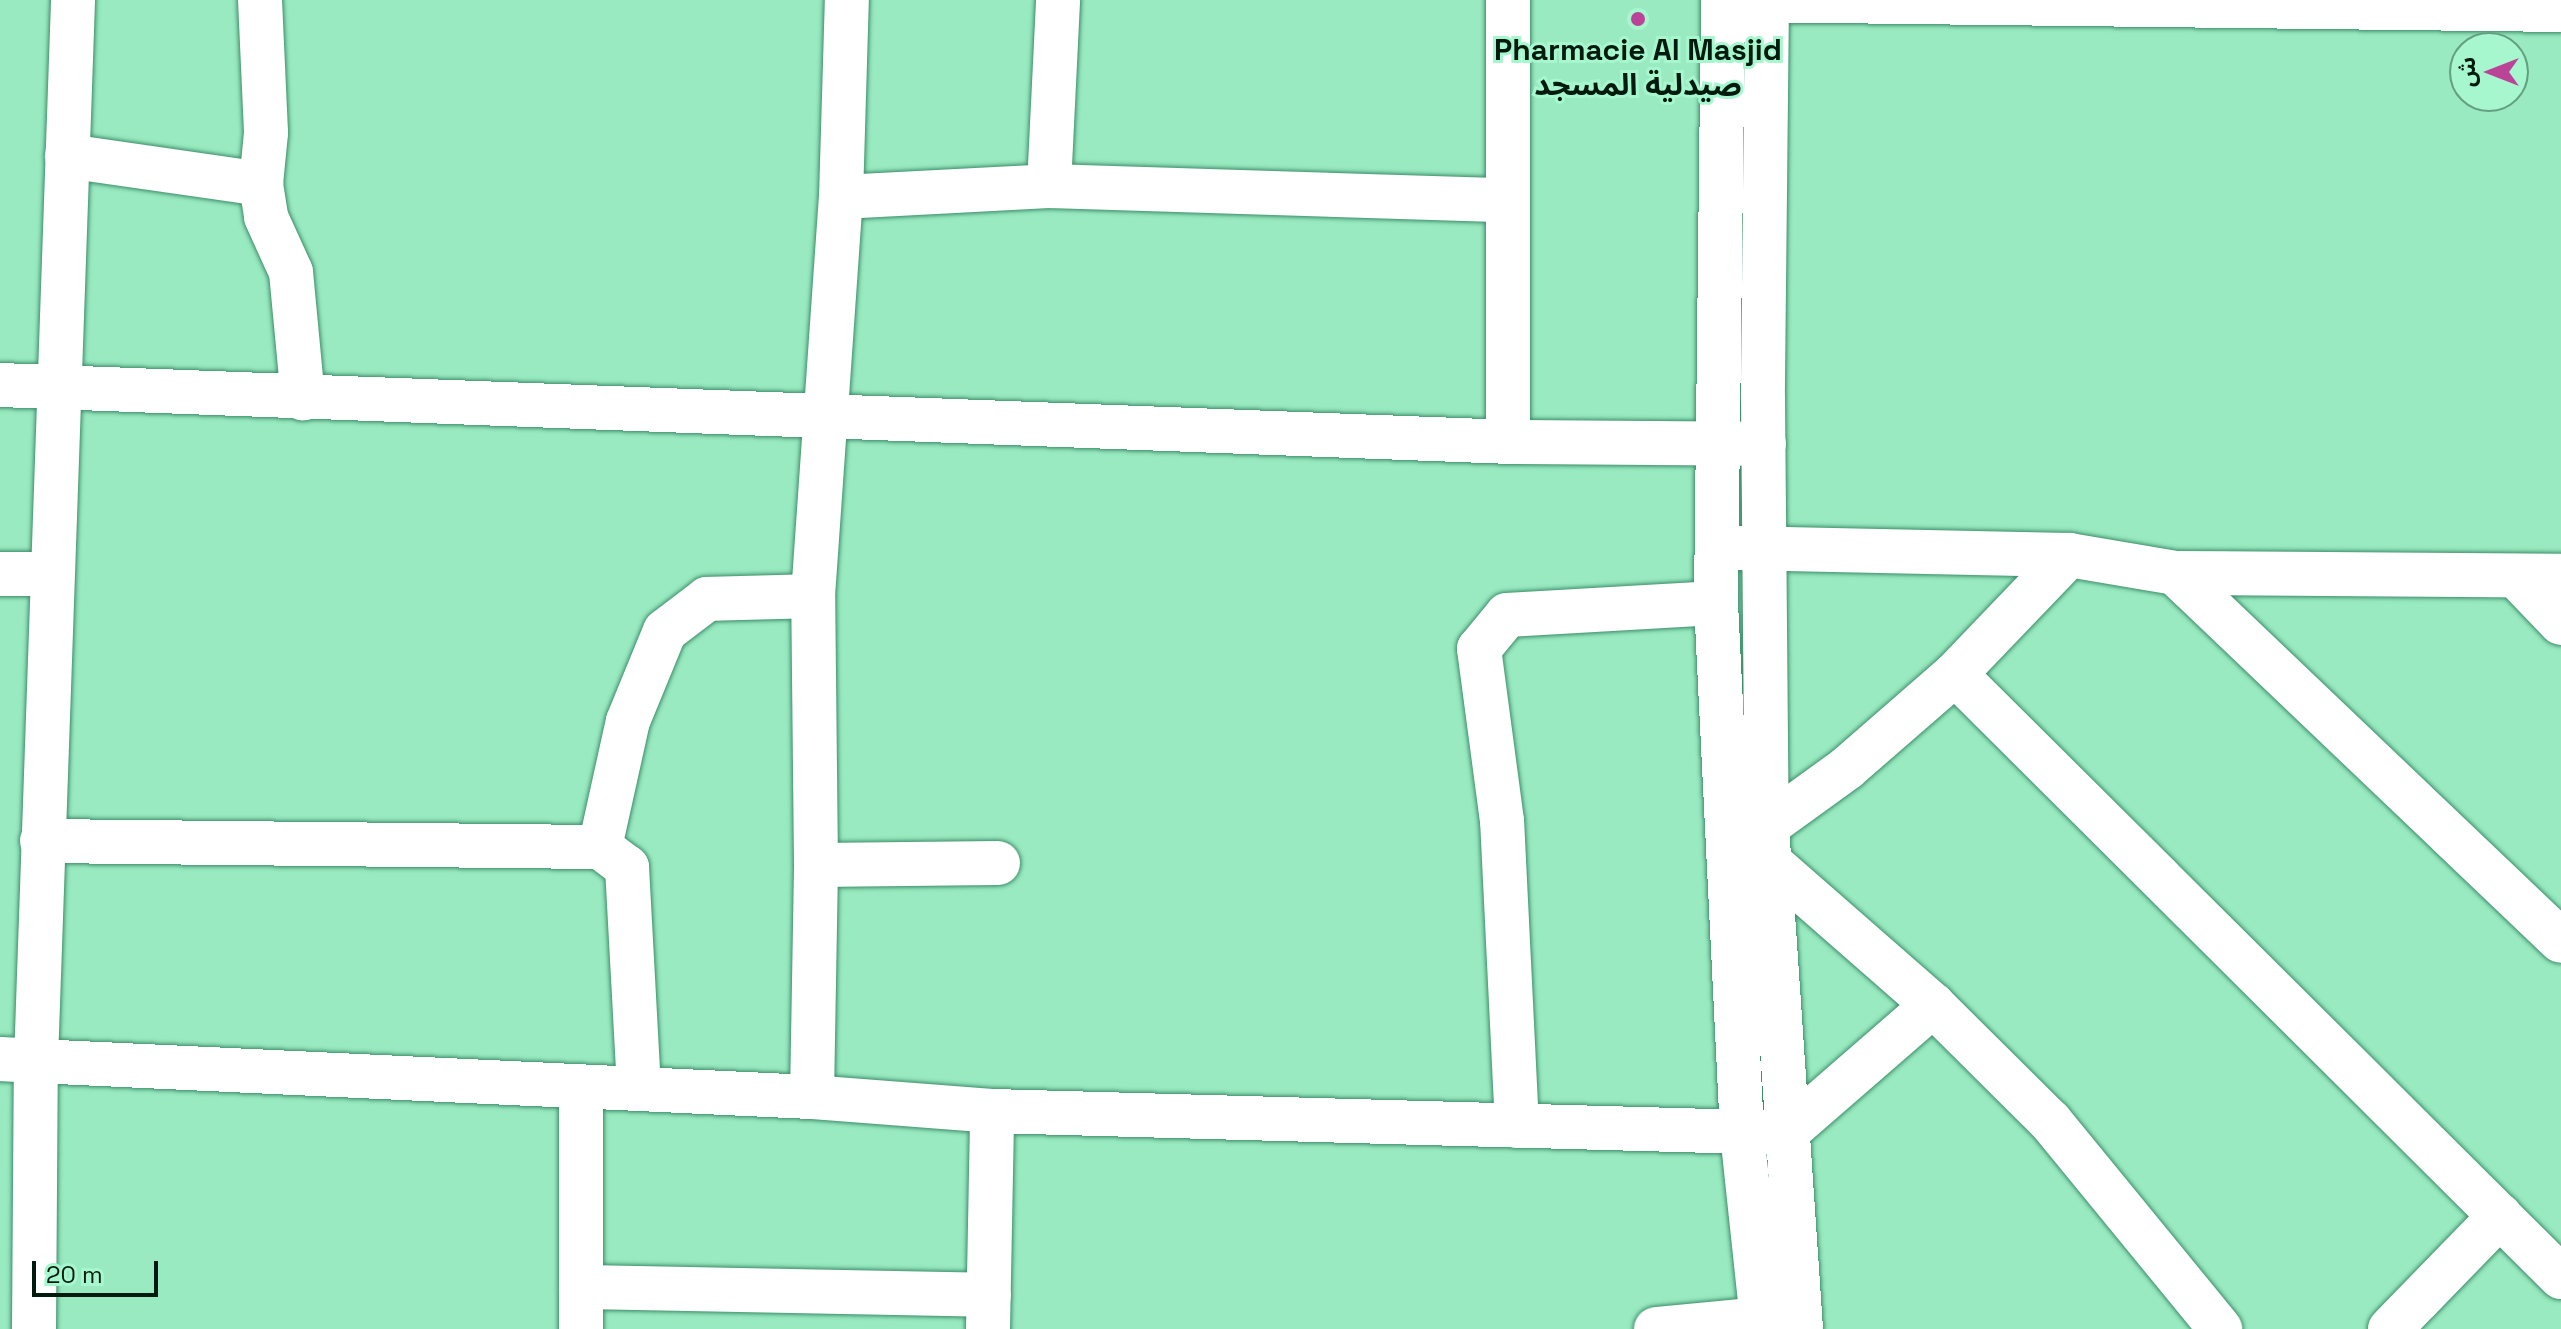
<!DOCTYPE html>
<html>
<head>
<meta charset="utf-8">
<style>
	body { margin:0 }
	#map { position:relative; width:2561px; height:1329px; overflow:hidden; background:#99eac1; font-family:"Space Grotesk","Noto Sans Arabic",sans-serif }
	div>[style] { position:absolute }
	.roads { filter:drop-shadow(0 0 2px #3d8e69) drop-shadow(0 0 2px #3d8e69) }
	.minor>* { height:44px; margin:-22px; padding:0 22px; transform-origin:22px; border-radius:22px; background:#fff }
	.dots>* { width:22px; height:22px; translate:-50% -50%; box-sizing:border-box; border:4px solid #a6f7ce; border-radius:50% }
	span { translate:-50% -50%; white-space:nowrap; text-align:center; line-height:1.15; -webkit-text-stroke:6px #a6f7ce; paint-order:stroke }
	.poi-label { font-size:30px; color:#001b0e; font-weight:700 }
	.north { position:absolute; left:2449px; top:32px; width:80px; height:80px; box-sizing:border-box; background:#a6f7ce; border:2px solid #649f81; border-radius:50%; rotate:270deg; font-size:22px; font-weight:700; line-height:32px; text-align:center; color:#001b0e }
	.north::after { content:''; display:block; margin:auto; width:28px; height:36px; background:#bb4398; clip-path:polygon(50% 0,100% 100%,50% 72%,0 100%) }
	.scale { position:absolute; left:32px; top:1261px; width:126px; height:36px; box-sizing:border-box; border:4px solid #001b0e; border-top:0; padding-left:10px; font-size:24px; line-height:28px; white-space:nowrap; color:#001b0e; -webkit-text-stroke:6px #a6f7ce; paint-order:stroke }
</style>
</head>
<body>
<div id="map">
	<div class="roads">
		<div class="minor">
			<div style="left:260px;top:0;width:133px;rotate:87.4deg"></div>
			<div style="left:266px;top:133px;width:51px;rotate:95.6deg"></div>
			<div style="left:261px;top:184px;width:33px;rotate:81deg"></div>
			<div style="left:266px;top:217px;width:60px;rotate:65.6deg"></div>
			<div style="left:291px;top:272px;width:127px;rotate:84.6deg"></div>
			<div style="left:1508px;top:0;width:442px;rotate:90deg"></div>
			<div style="left:1723px;top:0;width:603px;rotate:90.67deg"></div>
			<div style="left:1716px;top:603px;width:531px;rotate:87.19deg"></div>
			<div style="left:1742px;top:1133px;width:197px;rotate:83.9deg"></div>
			<div style="left:1745px;top:0;width:816px;rotate:0.7deg"></div>
			<div style="left:1767px;top:0;width:398px;rotate:90.6deg"></div>
			<div style="left:1763px;top:398px;width:428px;rotate:89.5deg"></div>
			<div style="left:1767px;top:826px;width:504px;rotate:86.13deg"></div>
			<div style="left:67px;top:156px;width:196px;rotate:8.2deg"></div>
			<div style="left:1049px;top:186px;width:186px;rotate:-87.2deg"></div>
			<div style="left:841px;top:197px;width:208px;rotate:-3deg"></div>
			<div style="left:1049px;top:186px;width:456px;rotate:1.8deg"></div>
			<div style="left:0;top:385px;width:1509px;rotate:2.16deg"></div>
			<div style="left:1508px;top:442px;width:256px;rotate:0.4deg"></div>
			<div style="left:1738px;top:548px;width:331px;rotate:1.2deg"></div>
			<div style="left:2069px;top:555px;width:108px;rotate:9.6deg"></div>
			<div style="left:2175px;top:573px;width:386px;rotate:0.4deg"></div>
			<div style="left:2175px;top:573px;width:533px;rotate:43.63deg"></div>
			<div style="left:0;top:574px;width:51px"></div>
			<div style="left:2516px;top:576px;width:65px;rotate:46.2deg"></div>
			<div style="left:1955px;top:674px;width:855px;rotate:44.86deg"></div>
			<div style="left:1767px;top:826px;width:99px;rotate:-35.9deg"></div>
			<div style="left:1847px;top:768px;width:143px;rotate:-41deg"></div>
			<div style="left:1955px;top:674px;width:165px;rotate:-46.2deg"></div>
			<div style="left:42px;top:841px;width:558px;rotate:0.62deg"></div>
			<div style="left:600px;top:847px;width:34px;rotate:37deg"></div>
			<div style="left:627px;top:867px;width:222px;rotate:86.9deg"></div>
			<div style="left:600px;top:847px;width:129px;rotate:-77.5deg"></div>
			<div style="left:628px;top:721px;width:97px;rotate:-67.7deg"></div>
			<div style="left:665px;top:631px;width:53px;rotate:-37.3deg"></div>
			<div style="left:707px;top:599px;width:106px;rotate:-1.6deg"></div>
			<div style="left:816px;top:865px;width:182px;rotate:-0.6deg"></div>
			<div style="left:1773px;top:865px;width:213px;rotate:41.2deg"></div>
			<div style="left:1933px;top:1005px;width:165px;rotate:44.8deg"></div>
			<div style="left:2050px;top:1121px;width:269px;rotate:50.7deg"></div>
			<div style="left:0;top:1059px;width:36px;rotate:3deg"></div>
			<div style="left:36px;top:1061px;width:1062px;rotate:-88deg"></div>
			<div style="left:812px;top:1097px;width:232px;rotate:-89deg"></div>
			<div style="left:816px;top:865px;width:269px;rotate:-90.6deg"></div>
			<div style="left:813px;top:596px;width:400px;rotate:-86deg"></div>
			<div style="left:841px;top:197px;width:197px;rotate:-88.3deg"></div>
			<div style="left:1517px;top:1126px;width:305px;rotate:-92.8deg"></div>
			<div style="left:1502px;top:821px;width:174px;rotate:-97.6deg"></div>
			<div style="left:1479px;top:649px;width:44px;rotate:-50.5deg"></div>
			<div style="left:1507px;top:615px;width:209px;rotate:-3.3deg"></div>
			<div style="left:581px;top:1287px;width:408px;rotate:1.1deg"></div>
			<div style="left:34px;top:1329px;width:268px;rotate:-89.6deg"></div>
			<div style="left:36px;top:1061px;width:777px;rotate:2.66deg"></div>
			<div style="left:812px;top:1097px;width:181px;rotate:4.4deg"></div>
			<div style="left:992px;top:1111px;width:794px;rotate:1.59deg"></div>
			<div style="left:1786px;top:1133px;width:195px;rotate:-41deg"></div>
			<div style="left:581px;top:1329px;width:242px;rotate:-90deg"></div>
			<div style="left:988px;top:1329px;width:218px;rotate:-88.9deg"></div>
			<div style="left:1656px;top:1329px;width:106px;rotate:-5.4deg"></div>
			<div style="left:2390px;top:1329px;width:158px;rotate:-45.8deg"></div>
		</div>
	</div>
	<div class="dots">
		<div style="left:1638px;top:19px;background:#bb4398"></div>
	</div>
	<div class="poi-label">
		<span style="left:1638px;top:67px">Pharmacie Al Masjid<br>صيدلية المسجد</span>
	</div>
	<div class="north">ش</div>
	<div class="scale">20 m</div>
</div>
</body>
</html>
